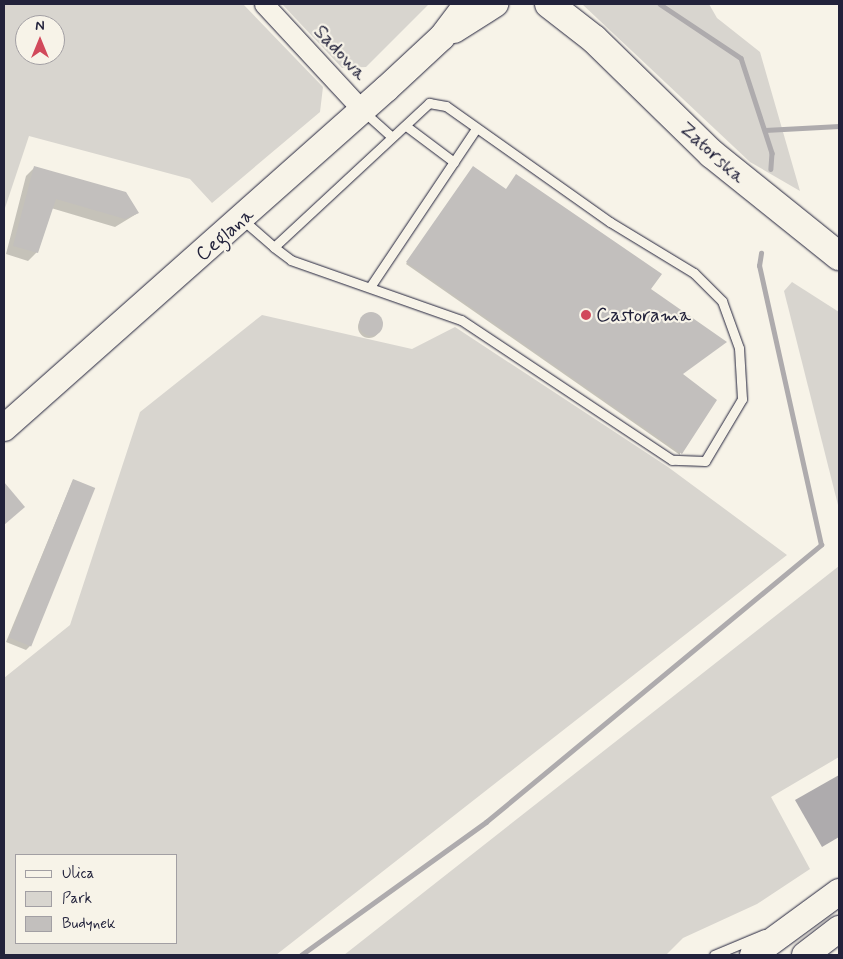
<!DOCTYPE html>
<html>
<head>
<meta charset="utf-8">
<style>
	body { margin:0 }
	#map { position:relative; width:843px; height:959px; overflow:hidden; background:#f7f3e8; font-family:Mynerve,sans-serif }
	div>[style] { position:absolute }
	.green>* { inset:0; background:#d8d5cf }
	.water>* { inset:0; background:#aeabad }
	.shadow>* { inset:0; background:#0003 }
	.round { border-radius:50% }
	.stream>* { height:4.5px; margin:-2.25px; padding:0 2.25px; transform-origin:2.25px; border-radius:2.25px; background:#aeabad }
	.building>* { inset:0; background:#c2bfbd; transform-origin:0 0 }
	.roads { filter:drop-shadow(0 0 1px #22223b) drop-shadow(0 0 1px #22223b) }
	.lane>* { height:9px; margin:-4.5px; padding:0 4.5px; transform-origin:4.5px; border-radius:4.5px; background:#f7f3e8 }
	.street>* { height:19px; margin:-9.5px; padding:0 9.5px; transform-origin:9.5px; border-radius:9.5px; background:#f7f3e8 }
	.secondary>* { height:26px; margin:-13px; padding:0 13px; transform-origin:13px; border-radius:13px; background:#f7f3e8 }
	.primary>* { height:28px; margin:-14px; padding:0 14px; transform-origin:14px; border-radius:14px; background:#f7f3e8 }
	.dots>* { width:14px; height:14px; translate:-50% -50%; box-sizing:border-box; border:2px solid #f7f3e8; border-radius:50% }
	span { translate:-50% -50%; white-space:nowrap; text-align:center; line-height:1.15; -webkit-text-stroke:4.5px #f7f3e8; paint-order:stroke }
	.street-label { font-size:20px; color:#22223b }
	.poi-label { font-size:20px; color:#22223b }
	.left { translate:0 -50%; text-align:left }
	.frame { position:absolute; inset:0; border:5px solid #22223b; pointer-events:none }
	.legend { position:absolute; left:15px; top:854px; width:162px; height:90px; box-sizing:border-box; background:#f7f3e8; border:1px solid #a29fa3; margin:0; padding:6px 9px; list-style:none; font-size:15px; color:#22223b }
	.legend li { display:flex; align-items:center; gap:10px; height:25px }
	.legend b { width:25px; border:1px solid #a29fa3 }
	.north { position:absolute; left:15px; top:15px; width:50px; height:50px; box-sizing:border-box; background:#f7f3e8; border:1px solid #a29fa3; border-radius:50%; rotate:0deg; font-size:14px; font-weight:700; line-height:20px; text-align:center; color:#22223b }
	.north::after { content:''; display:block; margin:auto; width:18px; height:22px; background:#d1495b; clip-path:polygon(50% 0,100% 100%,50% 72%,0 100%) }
</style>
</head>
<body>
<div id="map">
	<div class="green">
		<div style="clip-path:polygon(evenodd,4px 4px,243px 4px,323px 87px,320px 112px,212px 203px,190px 179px,29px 136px,4px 211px,4px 4px,25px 25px,55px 25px,55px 55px,25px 55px,25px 25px)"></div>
		<div style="clip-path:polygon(282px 4px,429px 4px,366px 67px,342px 68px)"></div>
		<div style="clip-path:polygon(582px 4px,709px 4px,717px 18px,760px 52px,800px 191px,750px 162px)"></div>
		<div style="clip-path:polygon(792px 282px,839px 312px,839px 509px,784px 291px)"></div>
		<div style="clip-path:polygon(evenodd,262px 315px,412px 349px,455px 327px,668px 467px,787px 555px,276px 955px,4px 955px,4px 678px,70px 625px,140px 412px,262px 315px,16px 855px,176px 855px,176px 943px,16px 943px,16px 855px)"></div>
		<div style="clip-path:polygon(839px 566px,839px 757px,771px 797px,810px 869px,757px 904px,683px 938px,666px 955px,344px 955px)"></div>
	</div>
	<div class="water">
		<div style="clip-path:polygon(839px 775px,839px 837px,822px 847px,795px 800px)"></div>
	</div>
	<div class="shadow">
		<div style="clip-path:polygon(34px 168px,138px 213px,115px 227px,51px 208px,37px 252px,28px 261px,6px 254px,26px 176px)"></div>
		<div style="clip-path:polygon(472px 170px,681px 374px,680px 455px,406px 264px)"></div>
		<div class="round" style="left:358px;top:316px;width:22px;height:22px"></div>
		<div style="clip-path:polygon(73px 480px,30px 646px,26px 650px,6px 642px)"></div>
	</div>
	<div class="stream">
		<div style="left:660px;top:4px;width:97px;rotate:33.7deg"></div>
		<div style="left:741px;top:58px;width:100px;rotate:71.9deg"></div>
		<div style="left:772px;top:153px;width:16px;rotate:94deg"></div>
		<div style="left:765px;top:130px;width:74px;rotate:-3.1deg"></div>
		<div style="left:301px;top:955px;width:228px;rotate:-35.7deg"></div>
		<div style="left:486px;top:822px;width:435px;rotate:-39.6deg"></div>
		<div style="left:821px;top:545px;width:286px;rotate:-102.5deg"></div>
		<div style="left:759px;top:266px;width:13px;rotate:-81deg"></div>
	</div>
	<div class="building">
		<div style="clip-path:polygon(34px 166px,126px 192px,139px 213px,125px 219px,56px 199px,38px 253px,13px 246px)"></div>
		<div style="clip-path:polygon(473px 166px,506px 189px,516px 174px,662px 274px,651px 289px,727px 342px,683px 374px,717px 400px,682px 454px,406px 262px)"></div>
		<div class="round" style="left:359px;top:312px;width:24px;height:24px"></div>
		<div style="left:73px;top:479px;width:24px;height:171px;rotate:22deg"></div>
		<div style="clip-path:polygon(4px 482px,25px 507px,4px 525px)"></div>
	</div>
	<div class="roads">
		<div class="lane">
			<div style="left:429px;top:103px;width:17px;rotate:10deg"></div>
			<div style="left:446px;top:106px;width:201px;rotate:35.3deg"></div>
			<div style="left:610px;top:222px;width:98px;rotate:31.3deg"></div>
			<div style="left:694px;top:273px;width:40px;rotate:45deg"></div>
			<div style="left:722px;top:301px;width:50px;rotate:70.1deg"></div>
			<div style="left:739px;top:348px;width:51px;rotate:86.6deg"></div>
			<div style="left:742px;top:399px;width:72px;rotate:120.8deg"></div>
			<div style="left:705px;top:461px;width:33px;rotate:-178deg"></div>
			<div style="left:672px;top:460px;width:253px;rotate:-146.4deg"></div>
			<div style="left:461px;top:320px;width:180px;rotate:-160.6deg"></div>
			<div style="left:291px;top:260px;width:21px;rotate:-143deg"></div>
			<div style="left:274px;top:247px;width:212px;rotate:-42.9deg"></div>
			<div style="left:363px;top:111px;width:38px;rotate:42deg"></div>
			<div style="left:406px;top:126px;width:60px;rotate:36.9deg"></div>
			<div style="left:243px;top:220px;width:41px;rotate:41.1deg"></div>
			<div style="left:370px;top:287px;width:189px;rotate:-56.2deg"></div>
			<div style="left:714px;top:955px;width:54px;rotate:-22.8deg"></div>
		</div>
		<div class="street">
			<div style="left:264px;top:4px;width:146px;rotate:47.2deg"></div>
		</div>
		<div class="secondary">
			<div style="left:454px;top:30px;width:49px;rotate:-32.4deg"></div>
			<div style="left:4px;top:428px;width:511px;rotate:-41.59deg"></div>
			<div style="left:386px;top:89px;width:76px;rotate:-42.9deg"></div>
			<div style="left:442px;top:37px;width:41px;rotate:-52.9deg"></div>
			<div style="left:753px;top:955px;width:107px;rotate:-36.2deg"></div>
			<div style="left:805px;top:955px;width:43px;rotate:-37.4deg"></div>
		</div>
		<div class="primary">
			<div style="left:549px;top:4px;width:57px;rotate:37.9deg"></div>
			<div style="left:594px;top:39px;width:165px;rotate:44.3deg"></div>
			<div style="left:712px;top:154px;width:163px;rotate:38.8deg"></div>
		</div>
	</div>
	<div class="dots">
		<div style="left:586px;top:315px;background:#d1495b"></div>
	</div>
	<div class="street-label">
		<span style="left:340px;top:53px;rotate:47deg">Sadowa</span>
		<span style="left:712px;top:153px;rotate:42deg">Zatorska</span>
		<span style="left:225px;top:235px;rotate:-41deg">Ceglana</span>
	</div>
	<div class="poi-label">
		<span class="left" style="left:596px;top:315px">Castorama</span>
	</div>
	<div class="frame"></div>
	<ul class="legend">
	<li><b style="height:6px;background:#f7f3e8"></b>Ulica</li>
	<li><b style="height:14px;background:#d8d5cf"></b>Park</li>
	<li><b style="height:14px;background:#c2bfbd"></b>Budynek</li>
	</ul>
	<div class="north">N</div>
</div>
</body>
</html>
